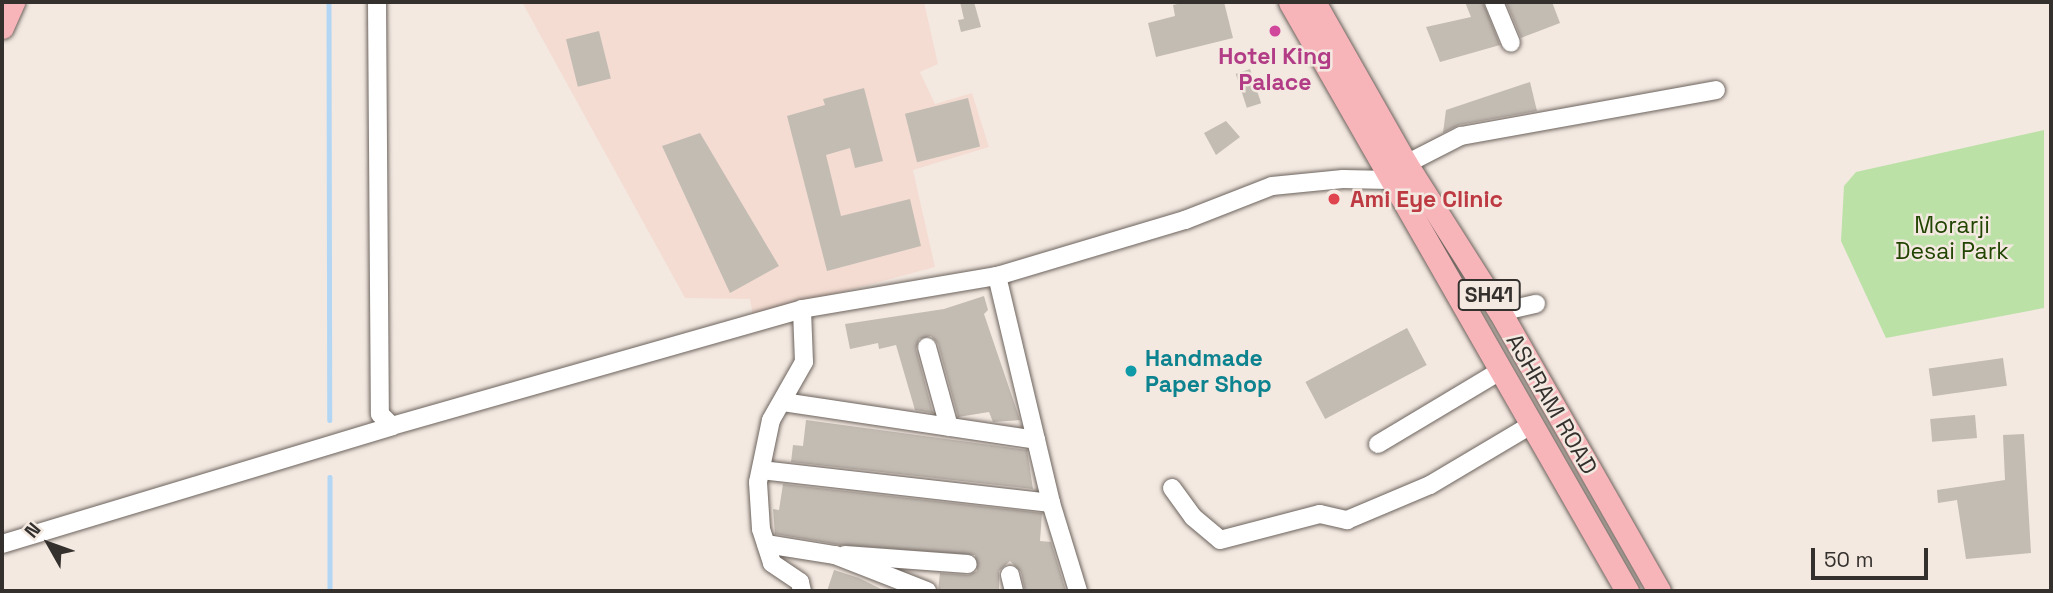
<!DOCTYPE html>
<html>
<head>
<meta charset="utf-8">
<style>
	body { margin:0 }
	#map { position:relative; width:2053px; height:593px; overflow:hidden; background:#f3e9e1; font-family:"Space Grotesk",sans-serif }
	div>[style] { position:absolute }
	.commercial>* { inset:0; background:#f4dcd2 }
	.green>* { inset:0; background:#bbe1a7 }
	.stream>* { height:4.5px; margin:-2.25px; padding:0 2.25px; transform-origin:2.25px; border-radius:2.25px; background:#b3d6f4 }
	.building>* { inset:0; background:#c3bcb3; transform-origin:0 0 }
	.roads { filter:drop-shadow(0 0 2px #6c635d) drop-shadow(0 0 2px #6c635d) }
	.minor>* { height:18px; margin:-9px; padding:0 9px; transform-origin:9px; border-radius:9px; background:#fff }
	.major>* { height:23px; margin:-11.5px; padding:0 11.5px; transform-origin:11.5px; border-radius:11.5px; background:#f7b5ba }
	.dots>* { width:19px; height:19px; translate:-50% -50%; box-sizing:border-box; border:4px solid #f3e9e1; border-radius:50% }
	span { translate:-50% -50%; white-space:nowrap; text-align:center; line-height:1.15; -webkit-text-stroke:5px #f3e9e1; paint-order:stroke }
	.shield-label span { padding:2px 5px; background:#f3e9e1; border:2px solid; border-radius:5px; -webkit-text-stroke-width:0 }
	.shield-label { font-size:21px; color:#34302d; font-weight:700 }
	.hotel-label { font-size:23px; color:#b23c85; font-weight:700 }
	.health-label { font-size:23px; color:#be3a42; font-weight:700 }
	.left { translate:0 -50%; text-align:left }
	.park-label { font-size:23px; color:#214401 }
	.culture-label { font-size:23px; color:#0d838f; font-weight:700 }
	.street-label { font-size:23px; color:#34302d }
	.frame { position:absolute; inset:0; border:4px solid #34302d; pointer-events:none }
	.north { position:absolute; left:14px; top:509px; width:70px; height:70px; -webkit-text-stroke:5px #f3e9e1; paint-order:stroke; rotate:310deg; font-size:19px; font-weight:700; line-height:28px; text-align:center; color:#34302d }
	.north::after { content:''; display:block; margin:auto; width:24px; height:32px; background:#34302d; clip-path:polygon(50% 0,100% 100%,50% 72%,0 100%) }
	.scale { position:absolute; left:1811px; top:548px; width:117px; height:32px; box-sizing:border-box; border:4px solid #34302d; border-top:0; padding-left:9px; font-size:21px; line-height:24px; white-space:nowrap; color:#34302d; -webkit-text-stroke:5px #f3e9e1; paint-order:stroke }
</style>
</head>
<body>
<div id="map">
	<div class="commercial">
		<div style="clip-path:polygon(522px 2px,924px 2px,938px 64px,920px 72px,935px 104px,972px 93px,989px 147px,913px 170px,935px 267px,753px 316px,750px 299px,685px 298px)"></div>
	</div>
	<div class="green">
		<div style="clip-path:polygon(2044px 130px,2044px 308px,1886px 338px,1841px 241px,1844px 186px,1856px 172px)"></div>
	</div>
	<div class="stream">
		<div style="left:329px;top:2px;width:418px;rotate:89.9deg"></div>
		<div style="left:330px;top:477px;width:114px;rotate:90deg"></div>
	</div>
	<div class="building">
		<div style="clip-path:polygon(960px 2px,974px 2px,981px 27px,961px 32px,958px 20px,964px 19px)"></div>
		<div style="clip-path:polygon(1186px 2px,1224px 2px,1233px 38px,1156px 57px,1148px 23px,1175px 16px,1173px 5px)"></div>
		<div style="clip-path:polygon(1465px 2px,1483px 2px,1500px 45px,1440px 62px,1426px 27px,1471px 17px)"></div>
		<div style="clip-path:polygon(1506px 2px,1552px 2px,1560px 23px,1521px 38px)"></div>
		<div style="left:599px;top:31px;width:49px;height:34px;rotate:76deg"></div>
		<div style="left:1250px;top:69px;width:36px;height:15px;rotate:72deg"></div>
		<div style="clip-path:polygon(1530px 82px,1537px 111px,1459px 125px,1443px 133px,1446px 110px)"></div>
		<div style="clip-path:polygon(864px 88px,883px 161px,855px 168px,850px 148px,826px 155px,841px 216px,910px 199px,921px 246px,827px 271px,787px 116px,825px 105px,823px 99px)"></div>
		<div style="left:968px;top:98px;width:50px;height:65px;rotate:76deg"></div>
		<div style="clip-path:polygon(1226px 121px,1240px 137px,1216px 155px,1204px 133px)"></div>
		<div style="clip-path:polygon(700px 133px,779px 266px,730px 293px,662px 146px)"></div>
		<div style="clip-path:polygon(984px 296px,988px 310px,984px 314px,1020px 420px,993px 422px,989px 412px,958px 417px,938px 344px,931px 336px,919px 339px,916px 349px,933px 413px,915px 410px,896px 345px,879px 349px,878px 343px,850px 349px,845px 324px,944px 309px)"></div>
		<div style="left:1407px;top:328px;width:42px;height:115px;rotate:62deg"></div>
		<div style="left:2003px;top:358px;width:28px;height:75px;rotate:82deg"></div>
		<div style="left:1975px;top:415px;width:23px;height:45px;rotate:85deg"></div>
		<div style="clip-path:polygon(806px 420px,1027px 450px,1033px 489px,791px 462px,793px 445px,803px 446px)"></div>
		<div style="clip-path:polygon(2024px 434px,2031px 553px,1966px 559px,1957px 500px,1938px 503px,1937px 490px,2005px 480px,2003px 435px)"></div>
		<div style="clip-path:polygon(783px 484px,1042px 513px,1040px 541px,1051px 542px,1066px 591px,1025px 591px,1021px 572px,1010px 561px,999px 571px,999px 591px,938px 591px,940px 573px,968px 575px,977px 571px,975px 555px,840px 545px,775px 534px,773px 509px,779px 510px)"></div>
		<div style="clip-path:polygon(834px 570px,859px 578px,885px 591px,827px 591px)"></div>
	</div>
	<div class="roads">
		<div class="minor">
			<div style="left:377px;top:2px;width:412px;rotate:89.6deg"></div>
			<div style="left:380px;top:414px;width:17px;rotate:45deg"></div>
			<div style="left:392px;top:426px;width:426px;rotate:-15.9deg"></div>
			<div style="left:802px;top:309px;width:198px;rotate:-9.6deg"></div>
			<div style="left:997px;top:276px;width:196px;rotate:-16.6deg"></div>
			<div style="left:1185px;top:220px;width:93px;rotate:-21.3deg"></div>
			<div style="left:1272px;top:186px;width:71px;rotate:-5.6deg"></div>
			<div style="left:1343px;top:179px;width:48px;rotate:1.2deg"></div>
			<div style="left:1494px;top:2px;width:44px;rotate:67.5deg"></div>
			<div style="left:1406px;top:164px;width:62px;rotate:-27deg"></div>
			<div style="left:1461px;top:136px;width:259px;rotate:-10.2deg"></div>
			<div style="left:997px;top:276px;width:233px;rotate:76.6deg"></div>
			<div style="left:1051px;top:503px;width:92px;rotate:72.9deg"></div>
			<div style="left:1500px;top:312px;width:37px;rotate:-13deg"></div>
			<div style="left:927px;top:347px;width:83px;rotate:74.6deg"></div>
			<div style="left:783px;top:402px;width:256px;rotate:8.5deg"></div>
			<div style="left:1378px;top:444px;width:142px;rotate:-30.9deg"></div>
			<div style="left:761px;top:470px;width:292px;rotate:6.5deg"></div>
			<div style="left:1172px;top:488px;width:36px;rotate:54deg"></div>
			<div style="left:1193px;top:517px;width:35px;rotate:40deg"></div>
			<div style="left:1220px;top:540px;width:103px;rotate:-14.6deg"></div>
			<div style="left:1320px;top:514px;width:28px;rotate:13deg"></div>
			<div style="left:1347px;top:520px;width:90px;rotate:-22.9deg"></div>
			<div style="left:1430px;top:485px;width:117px;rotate:-30.7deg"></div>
			<div style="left:2px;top:544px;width:407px;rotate:-16.8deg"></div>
			<div style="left:766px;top:544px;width:70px;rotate:9.1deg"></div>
			<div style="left:835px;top:555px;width:99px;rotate:21.4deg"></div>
			<div style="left:845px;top:555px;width:123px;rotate:4.2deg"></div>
			<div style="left:1010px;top:575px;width:16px;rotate:76deg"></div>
			<div style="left:802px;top:591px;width:9px;rotate:-103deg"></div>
			<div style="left:800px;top:582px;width:34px;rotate:-146deg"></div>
			<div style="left:772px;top:563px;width:36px;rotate:-108deg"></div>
			<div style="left:761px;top:529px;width:47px;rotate:-93.7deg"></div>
			<div style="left:758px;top:482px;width:63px;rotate:-78.2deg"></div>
			<div style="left:771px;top:420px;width:67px;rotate:-60.4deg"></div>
			<div style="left:804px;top:362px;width:53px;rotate:-92.2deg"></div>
		</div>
		<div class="major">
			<div style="left:1290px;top:2px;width:679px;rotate:60.22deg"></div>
			<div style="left:1314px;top:2px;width:186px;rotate:60.4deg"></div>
			<div style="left:1406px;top:164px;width:175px;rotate:57.6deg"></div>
			<div style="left:1500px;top:312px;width:321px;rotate:60.3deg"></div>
			<div style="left:2px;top:27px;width:27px;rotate:-66deg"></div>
		</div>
	</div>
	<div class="dots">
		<div style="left:1275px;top:31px;background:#d1479c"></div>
		<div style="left:1334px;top:199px;background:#e0444e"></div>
		<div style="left:1131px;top:371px;background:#0f9aa8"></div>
	</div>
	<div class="shield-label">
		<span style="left:1489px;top:295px">SH41</span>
	</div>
	<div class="hotel-label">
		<span style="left:1275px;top:69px">Hotel King<br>Palace</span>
	</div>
	<div class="health-label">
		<span class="left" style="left:1350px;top:199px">Ami Eye Clinic</span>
	</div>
	<div class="park-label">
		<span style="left:1952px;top:238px">Morarji<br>Desai Park</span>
	</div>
	<div class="culture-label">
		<span class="left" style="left:1145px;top:371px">Handmade<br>Paper Shop</span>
	</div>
	<div class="street-label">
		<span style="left:1552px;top:404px;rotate:60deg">ASHRAM ROAD</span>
	</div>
	<div class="frame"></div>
	<div class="north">N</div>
	<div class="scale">50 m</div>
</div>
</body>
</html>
